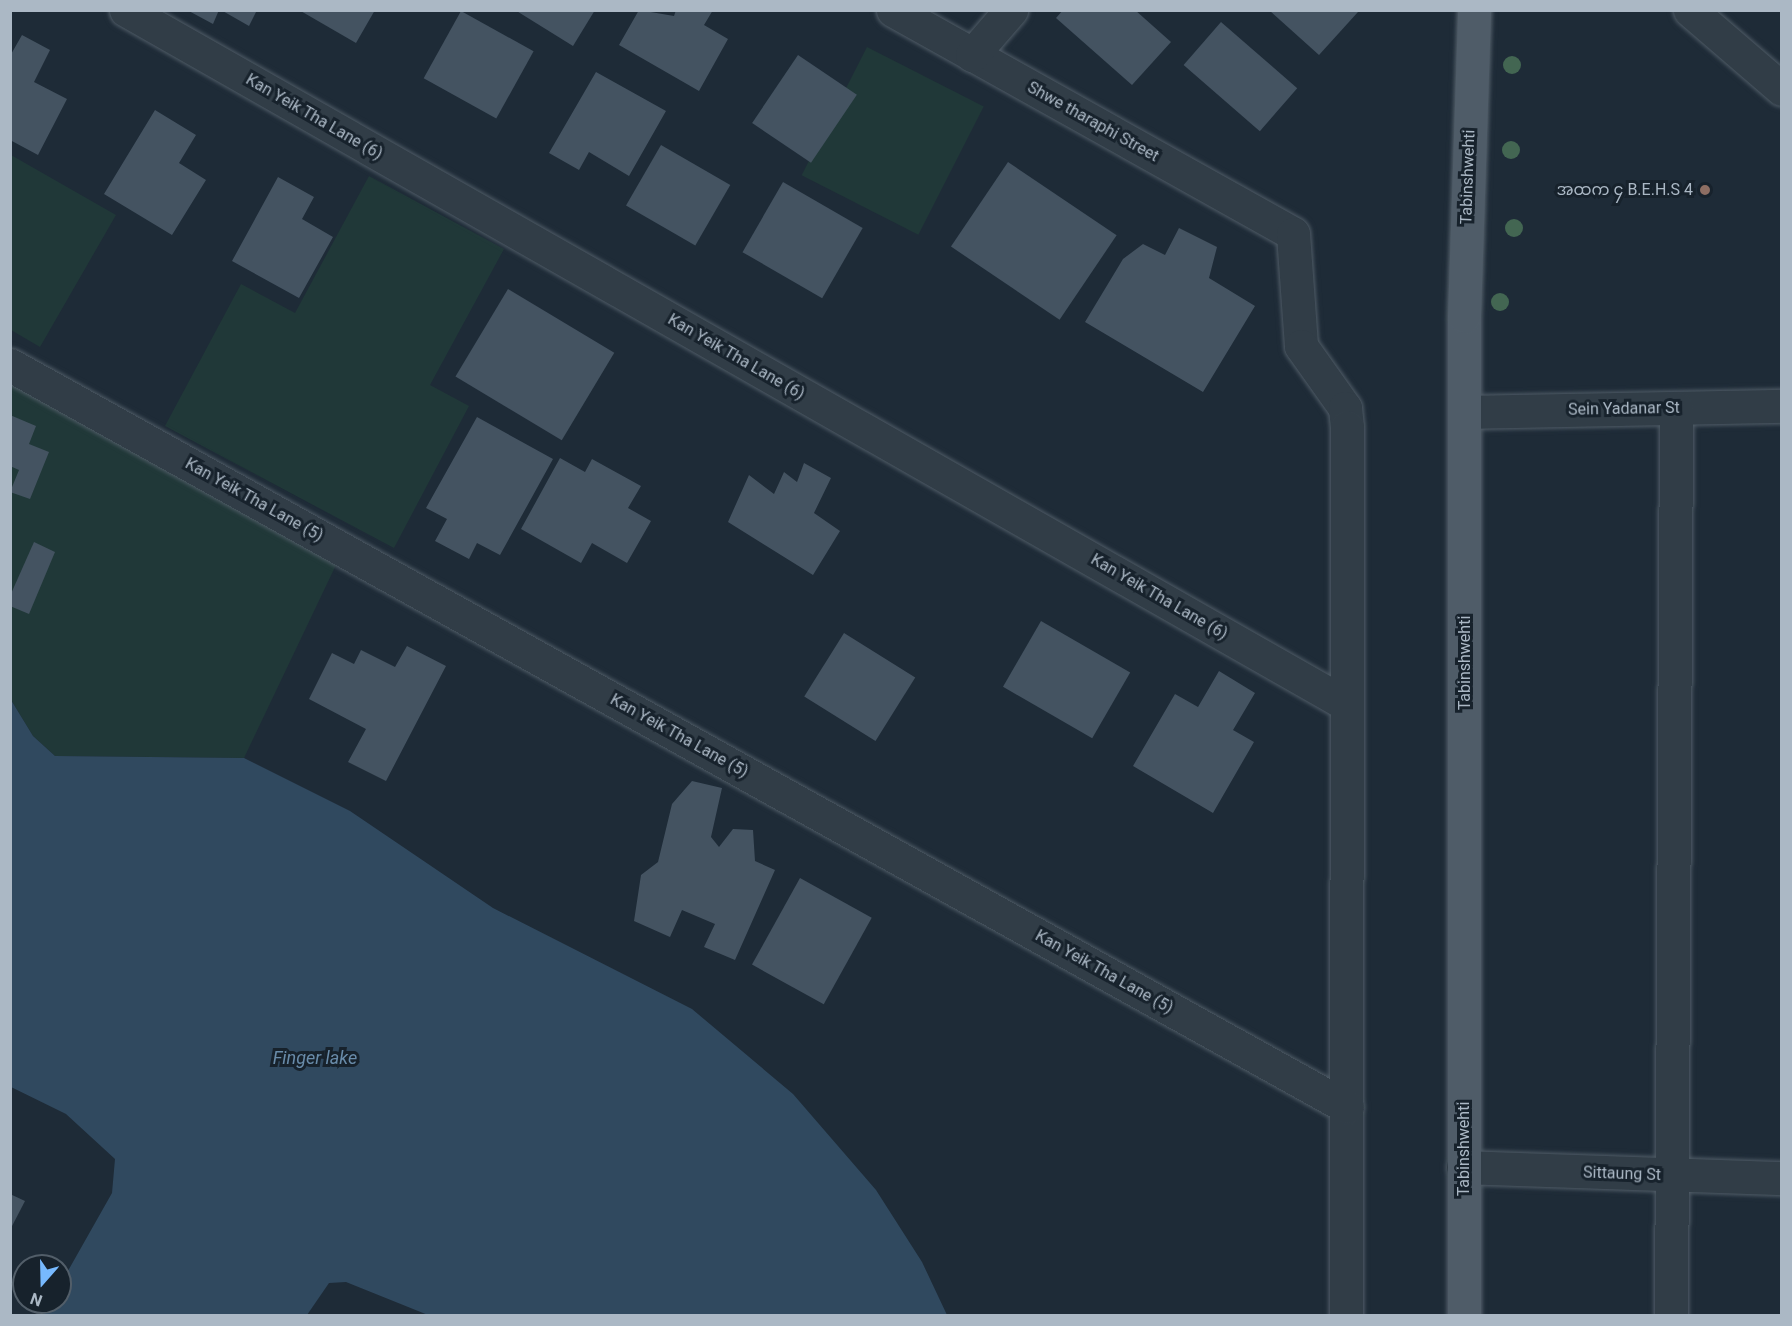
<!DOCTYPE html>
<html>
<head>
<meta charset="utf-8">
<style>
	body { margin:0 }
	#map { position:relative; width:1792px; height:1326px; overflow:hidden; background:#1e2b37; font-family:Roboto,"Noto Sans Myanmar",sans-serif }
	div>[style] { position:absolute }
	.green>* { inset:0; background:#203838; transform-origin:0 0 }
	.water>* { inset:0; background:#30495f }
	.building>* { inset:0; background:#445361; transform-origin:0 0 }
	.roads { filter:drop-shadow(0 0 2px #4f5b66) drop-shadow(0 0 2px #4f5b66) }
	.minor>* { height:33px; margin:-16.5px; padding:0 16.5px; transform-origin:16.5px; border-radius:16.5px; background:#313d47 }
	.major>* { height:33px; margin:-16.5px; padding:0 16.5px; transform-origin:16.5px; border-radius:16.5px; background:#4f5c68 }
	.trees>* { width:18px; height:18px; margin:-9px; border-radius:50%; background:#436652 }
	.dots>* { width:16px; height:16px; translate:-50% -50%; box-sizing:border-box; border:3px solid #17222c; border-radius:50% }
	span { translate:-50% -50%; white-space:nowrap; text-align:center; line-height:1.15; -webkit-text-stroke:6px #17222c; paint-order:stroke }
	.street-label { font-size:16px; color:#abb8c5 }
	.poi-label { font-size:16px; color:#abb8c5 }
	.right { translate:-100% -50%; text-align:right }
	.water-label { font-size:18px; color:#698caa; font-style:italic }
	.frame { position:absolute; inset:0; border:12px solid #abb8c5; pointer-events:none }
	.north { position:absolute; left:12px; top:1254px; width:60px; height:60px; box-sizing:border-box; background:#17222c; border:2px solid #525e69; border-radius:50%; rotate:200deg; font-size:16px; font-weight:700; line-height:24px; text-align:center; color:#abb8c5 }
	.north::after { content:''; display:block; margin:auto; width:21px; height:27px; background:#77b9fe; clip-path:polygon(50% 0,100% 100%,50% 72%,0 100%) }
</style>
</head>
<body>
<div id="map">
	<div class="green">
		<div style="left:867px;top:47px;width:131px;height:144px;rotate:27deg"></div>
		<div style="clip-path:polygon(11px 155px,116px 215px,40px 347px,11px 330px)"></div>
		<div style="clip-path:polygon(369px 176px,504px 249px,430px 385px,469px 406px,394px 548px,165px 426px,241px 284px,295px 313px)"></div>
		<div style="clip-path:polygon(11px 382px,336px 565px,244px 758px,55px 756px,33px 736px,11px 700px)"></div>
	</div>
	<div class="water">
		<div style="clip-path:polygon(11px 700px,33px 736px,55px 756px,244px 758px,350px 811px,493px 908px,692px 1009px,793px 1094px,876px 1190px,922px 1262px,947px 1315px,428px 1315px,346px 1282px,329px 1283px,307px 1315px,42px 1315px,50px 1302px,60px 1302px,60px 1285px,112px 1193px,115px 1159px,66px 1114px,11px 1087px)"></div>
	</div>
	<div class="building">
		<div style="clip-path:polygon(187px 10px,219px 10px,213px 24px)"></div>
		<div style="clip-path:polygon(221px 10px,257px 10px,249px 26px)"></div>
		<div style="clip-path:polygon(299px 10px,375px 10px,356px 43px)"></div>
		<div style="clip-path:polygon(515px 10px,595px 10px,573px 46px)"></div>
		<div style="clip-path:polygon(639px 10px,674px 16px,676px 10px,713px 10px,704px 25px,728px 39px,699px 91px,619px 45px)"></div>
		<div style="clip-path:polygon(1063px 10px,1135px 10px,1171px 42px,1132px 85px,1056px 18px)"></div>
		<div style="clip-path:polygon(1269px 10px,1356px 10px,1358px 12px,1319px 55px)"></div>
		<div style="left:461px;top:11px;width:83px;height:77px;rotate:29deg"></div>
		<div style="left:1221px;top:22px;width:101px;height:57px;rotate:41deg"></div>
		<div style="clip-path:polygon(22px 35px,50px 50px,34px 82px,67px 99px,38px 155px,10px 140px,10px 56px)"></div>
		<div style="left:798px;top:55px;width:71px;height:82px;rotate:34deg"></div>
		<div style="clip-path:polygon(596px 72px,666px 111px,629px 176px,589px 152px,579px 170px,549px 153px)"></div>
		<div style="clip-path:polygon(155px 110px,196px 135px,179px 163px,206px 180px,172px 235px,104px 194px)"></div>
		<div style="left:661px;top:145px;width:80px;height:70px;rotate:30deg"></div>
		<div style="left:1008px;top:162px;width:131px;height:102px;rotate:34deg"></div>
		<div style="clip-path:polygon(278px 177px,314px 197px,302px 219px,333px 237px,299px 298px,232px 261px)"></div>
		<div style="left:783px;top:182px;width:92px;height:81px;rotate:30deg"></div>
		<div style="clip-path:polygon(1179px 228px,1217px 247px,1209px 278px,1255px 306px,1203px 392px,1085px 322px,1123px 259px,1143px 244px,1165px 255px)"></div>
		<div style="left:508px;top:289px;width:124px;height:102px;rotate:31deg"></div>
		<div style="clip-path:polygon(10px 415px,36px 426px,29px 444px,49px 452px,30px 499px,10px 492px,19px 470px,10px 466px)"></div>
		<div style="clip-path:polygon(477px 417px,553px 459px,500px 555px,477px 543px,469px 559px,435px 541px,447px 519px,426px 508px)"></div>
		<div style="clip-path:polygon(560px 458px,585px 472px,592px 459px,641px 486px,628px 508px,651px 521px,627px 563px,592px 543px,581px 563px,521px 529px)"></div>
		<div style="clip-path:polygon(804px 463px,831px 478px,814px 513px,840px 531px,813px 575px,728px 522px,749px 475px,774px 494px,784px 472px,797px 482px)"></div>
		<div style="clip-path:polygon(34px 542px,55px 552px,29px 614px,10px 606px,10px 596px)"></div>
		<div style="left:1041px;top:621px;width:103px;height:76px;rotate:30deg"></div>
		<div style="left:844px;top:633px;width:84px;height:75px;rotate:32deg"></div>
		<div style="clip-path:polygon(407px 646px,446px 666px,386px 781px,348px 762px,366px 729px,309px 699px,332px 653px,354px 664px,361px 650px,395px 667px)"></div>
		<div style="clip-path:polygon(1219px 671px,1255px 693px,1233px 730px,1254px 742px,1213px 813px,1133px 766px,1175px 694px,1198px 707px)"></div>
		<div style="clip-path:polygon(692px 781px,722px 788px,711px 837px,719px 847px,733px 829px,753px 830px,755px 861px,775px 870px,735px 960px,704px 947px,715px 924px,682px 910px,670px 937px,634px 921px,641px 875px,658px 862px,672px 804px)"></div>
		<div style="left:800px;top:878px;width:82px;height:99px;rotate:29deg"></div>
		<div style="clip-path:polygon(10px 1194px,25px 1201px,10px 1230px)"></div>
	</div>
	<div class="roads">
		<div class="minor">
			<div style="left:126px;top:10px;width:1404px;rotate:29.63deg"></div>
			<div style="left:893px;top:10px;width:458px;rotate:29.2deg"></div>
			<div style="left:1293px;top:234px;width:112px;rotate:85.9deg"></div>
			<div style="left:1301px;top:346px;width:76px;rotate:54.6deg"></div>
			<div style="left:1345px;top:408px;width:19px;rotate:84deg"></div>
			<div style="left:1347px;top:427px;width:889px;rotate:90.06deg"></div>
			<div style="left:1690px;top:10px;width:121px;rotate:40.7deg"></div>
			<div style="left:972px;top:55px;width:60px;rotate:-49.1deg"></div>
			<div style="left:10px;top:365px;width:1529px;rotate:29.03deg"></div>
			<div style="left:1466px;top:412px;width:316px;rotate:-1.1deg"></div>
			<div style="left:1463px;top:1167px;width:319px;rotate:2deg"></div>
			<div style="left:1671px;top:1316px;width:908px;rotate:-89.68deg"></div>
		</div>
		<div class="major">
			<div style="left:1464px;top:1316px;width:1000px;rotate:-90deg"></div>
			<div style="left:1464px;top:316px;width:306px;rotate:-88.1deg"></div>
		</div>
	</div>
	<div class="trees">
		<div style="left:1512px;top:65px"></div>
		<div style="left:1511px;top:150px"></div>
		<div style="left:1514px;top:228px"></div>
		<div style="left:1500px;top:302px"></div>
	</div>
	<div class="dots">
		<div style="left:1705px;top:190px;background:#8d6e63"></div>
	</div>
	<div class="street-label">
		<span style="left:314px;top:117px;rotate:30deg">Kan Yeik Tha Lane (6)</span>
		<span style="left:1093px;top:122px;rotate:29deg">Shwe tharaphi Street</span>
		<span style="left:1468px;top:177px;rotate:-88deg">Tabinshwehti</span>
		<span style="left:736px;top:357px;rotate:30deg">Kan Yeik Tha Lane (6)</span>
		<span style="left:1624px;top:409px;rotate:-1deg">Sein Yadanar St</span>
		<span style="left:254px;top:500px;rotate:29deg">Kan Yeik Tha Lane (5)</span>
		<span style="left:1159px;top:597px;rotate:30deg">Kan Yeik Tha Lane (6)</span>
		<span style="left:1465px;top:663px;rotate:-90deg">Tabinshwehti</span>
		<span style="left:679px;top:736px;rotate:29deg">Kan Yeik Tha Lane (5)</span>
		<span style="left:1104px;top:972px;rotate:29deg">Kan Yeik Tha Lane (5)</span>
		<span style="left:1464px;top:1149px;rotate:-90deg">Tabinshwehti</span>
		<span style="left:1622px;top:1174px;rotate:2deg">Sittaung St</span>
	</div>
	<div class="poi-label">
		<span class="right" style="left:1693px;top:190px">အထက ၄ B.E.H.S 4</span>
	</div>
	<div class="water-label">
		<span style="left:315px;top:1058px">Finger lake</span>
	</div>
	<div class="frame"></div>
	<div class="north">N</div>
</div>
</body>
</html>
